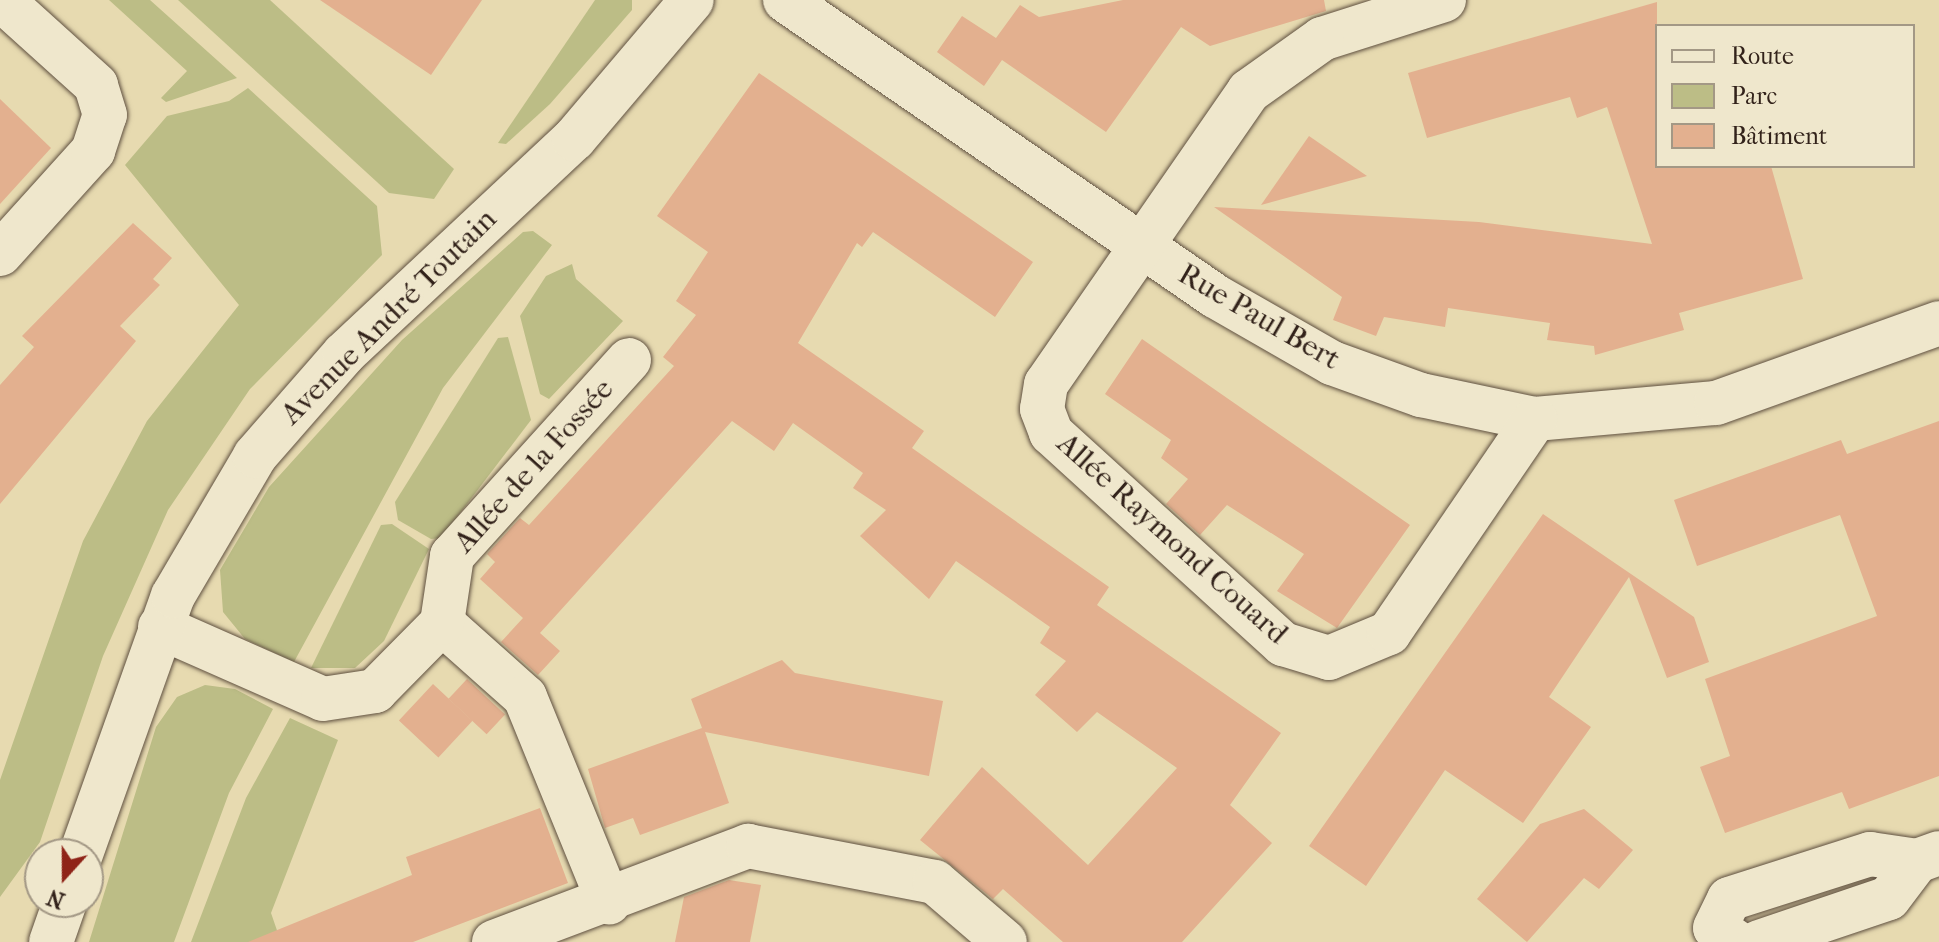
<!DOCTYPE html>
<html>
<head>
<meta charset="utf-8">
<style>
	body { margin:0 }
	#map { position:relative; width:1939px; height:942px; overflow:hidden; background:#e7dab0; font-family:"IM FELL French Canon",serif }
	div>[style] { position:absolute }
	.green>* { inset:0; background:#bcbd86 }
	.building>* { inset:0; background:#e3b08f; transform-origin:0 0 }
	.roads { filter:drop-shadow(0 0 2px #5f5040) drop-shadow(0 0 2px #5f5040) }
	.minor>* { height:44px; margin:-22px; padding:0 22px; transform-origin:22px; border-radius:22px; background:#efe7cc }
	span { translate:-50% -50%; white-space:nowrap; text-align:center; line-height:1.15; -webkit-text-stroke:6px #efe7cc; paint-order:stroke }
	.street-label { font-size:30px; color:#32221a }
	.legend { position:absolute; left:1655px; top:24px; width:260px; height:144px; box-sizing:border-box; background:#efe7cc; border:2px solid #a39885; margin:0; padding:10px 14px; list-style:none; font-size:24px; color:#32221a }
	.legend li { display:flex; align-items:center; gap:16px; height:40px }
	.legend b { width:40px; border:2px solid #a39885 }
	.north { position:absolute; left:24px; top:838px; width:80px; height:80px; box-sizing:border-box; background:#efe7cc; border:2px solid #a39885; border-radius:50%; rotate:201deg; font-size:22px; font-weight:700; line-height:32px; text-align:center; color:#32221a }
	.north::after { content:''; display:block; margin:auto; width:28px; height:36px; background:#8f2418; clip-path:polygon(50% 0,100% 100%,50% 72%,0 100%) }
</style>
</head>
<body>
<div id="map">
	<div class="green">
		<div style="clip-path:polygon(109px 0,150px 0,237px 78px,166px 102px,161px 98px,187px 71px)"></div>
		<div style="clip-path:polygon(178px 0,270px 0,454px 169px,434px 199px,389px 193px)"></div>
		<div style="clip-path:polygon(595px 0,632px 0,632px 10px,550px 104px,506px 144px,498px 143px)"></div>
		<div style="clip-path:polygon(248px 88px,377px 206px,382px 255px,250px 389px,168px 510px,103px 656px,40px 842px,0 897px,0 780px,83px 541px,147px 421px,239px 305px,125px 165px,167px 116px,229px 101px)"></div>
		<div style="clip-path:polygon(533px 231px,552px 245px,443px 388px,294px 662px,245px 639px,223px 612px,220px 570px,269px 487px,402px 340px,523px 232px)"></div>
		<div style="clip-path:polygon(572px 264px,576px 279px,623px 321px,549px 399px,540px 394px,520px 316px,546px 276px)"></div>
		<div style="clip-path:polygon(508px 337px,531px 420px,441px 538px,431px 539px,398px 520px,395px 502px,498px 338px)"></div>
		<div style="clip-path:polygon(392px 524px,429px 549px,384px 641px,355px 668px,311px 668px,381px 525px)"></div>
		<div style="clip-path:polygon(205px 685px,235px 689px,273px 709px,229px 793px,174px 942px,89px 942px,156px 727px,177px 697px)"></div>
		<div style="clip-path:polygon(290px 718px,338px 740px,271px 913px,281px 942px,191px 942px,246px 798px)"></div>
	</div>
	<div class="building">
		<div style="clip-path:polygon(320px 0,482px 0,431px 75px)"></div>
		<div style="clip-path:polygon(1123px 0,1324px 0,1326px 11px,1210px 46px,1181px 27px,1106px 132px,1002px 60px,984px 86px,937px 52px,962px 16px,996px 38px,1020px 5px,1039px 17px)"></div>
		<div style="clip-path:polygon(1657px 2px,1657px 166px,1771px 166px,1803px 279px,1679px 313px,1684px 330px,1595px 355px,1594px 346px,1547px 340px,1550px 323px,1448px 308px,1445px 327px,1384px 317px,1376px 336px,1333px 320px,1342px 297px,1214px 207px,1479px 222px,1652px 244px,1607px 107px,1577px 118px,1570px 97px,1427px 138px,1408px 73px)"></div>
		<div style="clip-path:polygon(759px 73px,1033px 262px,995px 317px,873px 232px,862px 247px,857px 243px,798px 343px,924px 431px,912px 448px,1109px 587px,1097px 605px,1281px 733px,1230px 805px,1272px 843px,1182px 942px,1063px 942px,1003px 889px,993px 899px,920px 840px,982px 767px,1088px 865px,1177px 768px,1097px 712px,1077px 732px,1035px 695px,1066px 661px,1040px 643px,1050px 627px,956px 561px,929px 599px,860px 536px,886px 510px,853px 488px,863px 473px,793px 423px,774px 451px,732px 421px,540px 633px,560px 651px,538px 675px,501px 642px,523px 618px,480px 579px,495px 562px,487px 554px,520px 518px,529px 525px,674px 366px,663px 357px,696px 315px,676px 301px,708px 252px,657px 216px)"></div>
		<div style="clip-path:polygon(0 99px,51px 148px,0 204px)"></div>
		<div style="clip-path:polygon(1309px 136px,1367px 176px,1261px 205px)"></div>
		<div style="clip-path:polygon(133px 223px,172px 258px,153px 279px,160px 285px,120px 326px,136px 341px,0 504px,0 385px,34px 347px,22px 336px)"></div>
		<div style="clip-path:polygon(1142px 339px,1410px 525px,1337px 628px,1277px 591px,1304px 554px,1227px 505px,1200px 535px,1166px 504px,1188px 479px,1161px 458px,1171px 440px,1105px 394px)"></div>
		<div style="clip-path:polygon(1939px 421px,1939px 776px,1849px 809px,1842px 792px,1725px 833px,1700px 767px,1730px 756px,1705px 679px,1877px 616px,1840px 515px,1697px 566px,1674px 500px,1841px 440px,1847px 454px)"></div>
		<div style="clip-path:polygon(1543px 514px,1694px 617px,1709px 662px,1667px 678px,1629px 577px,1549px 697px,1591px 727px,1523px 823px,1445px 770px,1366px 886px,1309px 846px)"></div>
		<div style="clip-path:polygon(782px 660px,795px 673px,943px 701px,929px 776px,705px 732px,729px 803px,640px 835px,633px 818px,605px 828px,588px 769px,702px 728px,691px 699px)"></div>
		<div style="left:467px;top:679px;width:52px;height:27px;rotate:43deg"></div>
		<div style="left:433px;top:684px;width:54px;height:50px;rotate:43deg"></div>
		<div style="clip-path:polygon(540px 808px,568px 883px,413px 942px,248px 942px,412px 875px,406px 857px)"></div>
		<div style="clip-path:polygon(1584px 809px,1633px 850px,1599px 889px,1584px 878px,1527px 942px,1477px 899px,1540px 824px)"></div>
		<div style="clip-path:polygon(729px 880px,761px 885px,750px 942px,675px 942px,684px 897px)"></div>
	</div>
	<div class="roads">
		<div class="minor">
			<div style="left:785px;top:0;width:522px;rotate:34.54deg"></div>
			<div style="left:1215px;top:296px;width:135px;rotate:29.8deg"></div>
			<div style="left:1332px;top:363px;width:95px;rotate:19.8deg"></div>
			<div style="left:1421px;top:395px;width:116px;rotate:11.9deg"></div>
			<div style="left:1535px;top:419px;width:182px;rotate:-5.1deg"></div>
			<div style="left:1716px;top:403px;width:237px;rotate:-19.7deg"></div>
			<div style="left:1444px;top:0;width:128px;rotate:162.3deg"></div>
			<div style="left:1322px;top:39px;width:90px;rotate:144.5deg"></div>
			<div style="left:1249px;top:91px;width:356px;rotate:124.7deg"></div>
			<div style="left:1046px;top:384px;width:25px;rotate:99deg"></div>
			<div style="left:1042px;top:409px;width:26px;rotate:69deg"></div>
			<div style="left:1051px;top:433px;width:314px;rotate:42.3deg"></div>
			<div style="left:1283px;top:644px;width:48px;rotate:16.9deg"></div>
			<div style="left:1329px;top:658px;width:65px;rotate:-22.6deg"></div>
			<div style="left:1389px;top:633px;width:259px;rotate:-55.7deg"></div>
			<div style="left:0;top:254px;width:139px;rotate:-47.9deg"></div>
			<div style="left:93px;top:151px;width:38px;rotate:-72deg"></div>
			<div style="left:105px;top:115px;width:31px;rotate:-107deg"></div>
			<div style="left:96px;top:85px;width:127px;rotate:-137.9deg"></div>
			<div style="left:442px;top:623px;width:111px;rotate:41.7deg"></div>
			<div style="left:525px;top:697px;width:222px;rotate:67.8deg"></div>
			<div style="left:160px;top:627px;width:178px;rotate:23.8deg"></div>
			<div style="left:323px;top:699px;width:53px;rotate:-8.7deg"></div>
			<div style="left:375px;top:691px;width:95px;rotate:-45.4deg"></div>
			<div style="left:442px;top:623px;width:68px;rotate:-81.5deg"></div>
			<div style="left:452px;top:556px;width:264px;rotate:-47.9deg"></div>
			<div style="left:81px;top:854px;width:274px;rotate:-70.4deg"></div>
			<div style="left:173px;top:596px;width:162px;rotate:-59.6deg"></div>
			<div style="left:255px;top:456px;width:135px;rotate:-48.9deg"></div>
			<div style="left:344px;top:354px;width:315px;rotate:-43.1deg"></div>
			<div style="left:574px;top:139px;width:182px;rotate:-49.7deg"></div>
			<div style="left:51px;top:942px;width:42px;rotate:-70.7deg"></div>
			<div style="left:494px;top:942px;width:272px;rotate:-20.7deg"></div>
			<div style="left:748px;top:846px;width:190px;rotate:10.9deg"></div>
			<div style="left:935px;top:882px;width:92px;rotate:40.6deg"></div>
			<div style="left:1736px;top:942px;width:25px;rotate:-146deg"></div>
			<div style="left:1715px;top:928px;width:32px;rotate:-64deg"></div>
			<div style="left:1729px;top:899px;width:148px;rotate:-17.7deg"></div>
			<div style="left:1870px;top:854px;width:48px;rotate:8.5deg"></div>
			<div style="left:1917px;top:861px;width:23px;rotate:-20deg"></div>
			<div style="left:1759px;top:942px;width:137px;rotate:-18.7deg"></div>
			<div style="left:1889px;top:898px;width:46px;rotate:-52.9deg"></div>
		</div>
	</div>
	<div class="street-label">
		<span style="left:389px;top:317px;rotate:-45deg">Avenue André Toutain</span>
		<span style="left:1259px;top:317px;rotate:30deg">Rue Paul Bert</span>
		<span style="left:534px;top:466px;rotate:-48deg">Allée de la Fossée</span>
		<span style="left:1172px;top:539px;rotate:42deg">Allée Raymond Couard</span>
	</div>
	<ul class="legend">
	<li><b style="height:10px;background:#efe7cc"></b>Route</li>
	<li><b style="height:22px;background:#bcbd86"></b>Parc</li>
	<li><b style="height:22px;background:#e3b08f"></b>Bâtiment</li>
	</ul>
	<div class="north">N</div>
</div>
</body>
</html>
